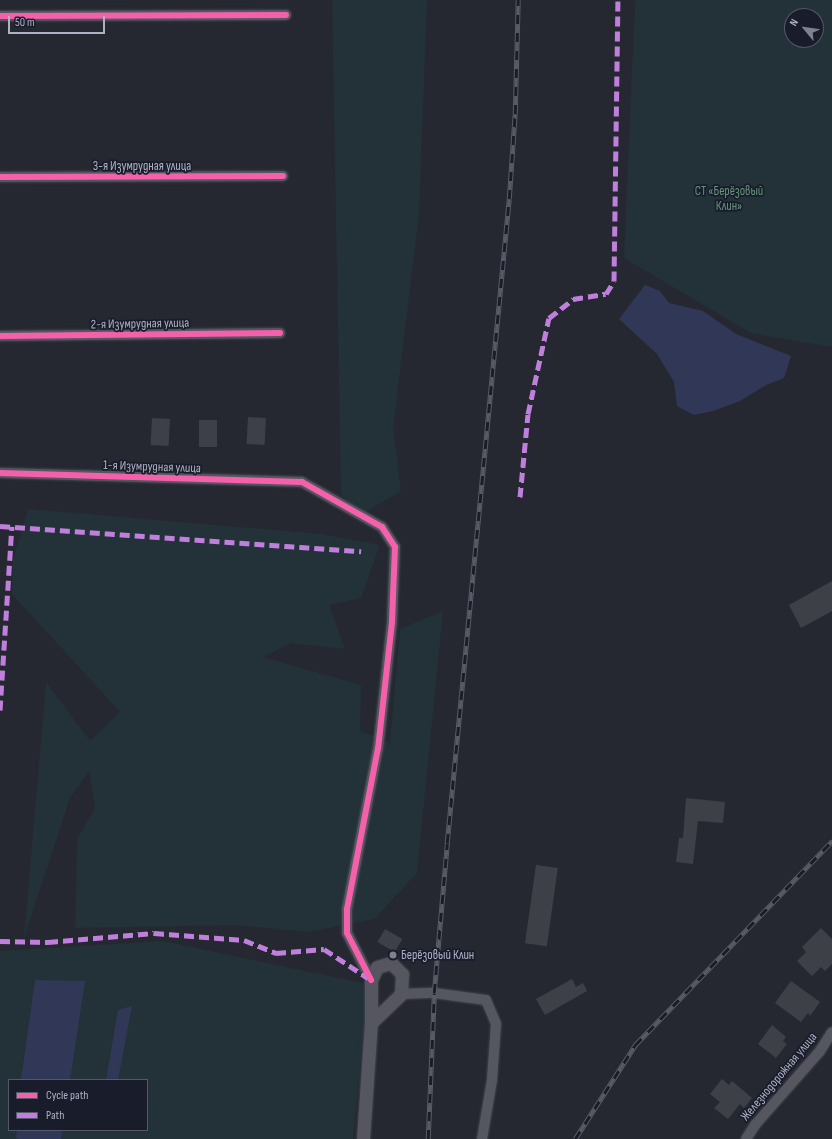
<!DOCTYPE html>
<html>
<head>
<meta charset="utf-8">
<style>
	body { margin:0 }
	#map { position:relative; width:832px; height:1139px; overflow:hidden; background:#252831; font-family:"Sofia Sans Condensed",sans-serif }
	div>[style] { position:absolute }
	.green>* { inset:0; background:#233138 }
	.water>* { inset:0; background:#313857 }
	.building>* { inset:0; background:#3e4048; transform-origin:0 0 }
	.roads { filter:drop-shadow(0 0 1px #40434a) drop-shadow(0 0 1px #40434a) }
	.minor>* { height:10px; margin:-5px; padding:0 5px; transform-origin:5px; border-radius:5px; background:#555660 }
	.tertiary>* { height:13px; margin:-6.5px; padding:0 6.5px; transform-origin:6.5px; border-radius:6.5px; background:#555660 }
	.rail>* { height:4.5px; margin-top:-2.25px; transform-origin:0; background:repeating-linear-gradient(90deg,#191d2b 0 9px,#585b63 0 18px); box-sizing:border-box; border-block:1px solid #585b63 }
	.quiet>* { height:5px; margin-top:-2.5px; transform-origin:0; background:repeating-linear-gradient(90deg,#c07fdc 0 10px,transparent 0 15px) }
	.cycleway>* { height:6px; margin:-3px; padding:0 3px; transform-origin:3px; border-radius:3px; background:#f560ab }
	.dots>* { width:11px; height:11px; translate:-50% -50%; box-sizing:border-box; border:2px solid #191d2b; border-radius:50% }
	span { translate:-50% -50%; white-space:nowrap; text-align:center; line-height:1.15; -webkit-text-stroke:3.5px #191d2b; paint-order:stroke }
	.street-label { font-size:13px; color:#aeb1c4 }
	.park-label { font-size:13px; color:#66947b }
	.poi-label { font-size:13px; color:#aeb1c4 }
	.left { translate:0 -50%; text-align:left }
	.legend { position:absolute; left:8px; top:1079px; width:140px; height:52px; box-sizing:border-box; background:#191d2b; border:1px solid #555868; margin:0; padding:5px 7px; list-style:none; font-size:12px; color:#aeb1c4 }
	.legend li { display:flex; align-items:center; gap:8px; height:20px }
	.legend b { width:20px; border:1px solid #555868 }
	.north { position:absolute; left:784px; top:8px; width:40px; height:40px; box-sizing:border-box; background:#191d2b; border:1px solid #555868; border-radius:50%; rotate:299deg; font-size:11px; font-weight:700; line-height:16px; text-align:center; color:#aeb1c4 }
	.north::after { content:''; display:block; margin:auto; width:14px; height:18px; background:#7e8191; clip-path:polygon(50% 0,100% 100%,50% 72%,0 100%) }
	.scale { position:absolute; left:8px; top:16px; width:97px; height:18px; box-sizing:border-box; border:2px solid #aeb1c4; border-top:0; padding-left:5px; font-size:12px; line-height:14px; white-space:nowrap; color:#aeb1c4; -webkit-text-stroke:3px #191d2b; paint-order:stroke }
</style>
</head>
<body>
<div id="map">
	<div class="green">
		<div style="clip-path:polygon(332px 0,427px 0,419px 214px,393px 428px,401px 491px,360px 515px,341px 494px)"></div>
		<div style="clip-path:polygon(evenodd,635px 0,832px 0,832px 347px,751px 333px,624px 258px,635px 0,792px 16px,816px 16px,816px 40px,792px 40px,792px 16px)"></div>
		<div style="clip-path:polygon(28px 509px,321px 534px,380px 545px,361px 598px,329px 605px,345px 649px,291px 643px,263px 657px,361px 685px,360px 731px,390px 743px,400px 629px,443px 611px,417px 873px,374px 919px,309px 932px,234px 925px,75px 928px,77px 839px,95px 808px,89px 771px,70px 798px,24px 938px,46px 682px,90px 741px,120px 712px,12px 594px,13px 560px)"></div>
		<div style="clip-path:polygon(evenodd,162px 941px,368px 984px,353px 1139px,0 1139px,0 951px,162px 941px,9px 1080px,147px 1080px,147px 1130px,9px 1130px,9px 1080px)"></div>
	</div>
	<div class="water">
		<div style="clip-path:polygon(645px 285px,660px 291px,669px 303px,703px 311px,736px 334px,791px 356px,784px 378px,766px 385px,740px 401px,713px 411px,694px 415px,677px 406px,674px 382px,657px 354px,619px 319px)"></div>
		<div style="clip-path:polygon(35px 980px,85px 981px,70px 1080px,21px 1080px)"></div>
		<div style="clip-path:polygon(132px 1006px,118px 1080px,106px 1080px,118px 1010px)"></div>
		<div style="clip-path:polygon(17px 1130px,62px 1130px,61px 1139px,20px 1139px,16px 1138px)"></div>
	</div>
	<div class="building">
		<div style="left:248px;top:417px;width:18px;height:27px;rotate:3deg"></div>
		<div style="left:152px;top:418px;width:18px;height:27px;rotate:3deg"></div>
		<div style="left:199px;top:420px;width:18px;height:27px"></div>
		<div style="clip-path:polygon(832px 581px,832px 611px,801px 628px,789px 605px)"></div>
		<div style="clip-path:polygon(686px 798px,725px 802px,723px 823px,698px 821px,693px 864px,676px 862px,679px 838px,683px 838px)"></div>
		<div style="left:536px;top:865px;width:22px;height:79px;rotate:8deg"></div>
		<div style="clip-path:polygon(821px 928px,832px 939px,832px 964px,825px 971px,821px 967px,812px 976px,797px 961px,806px 952px,802px 947px)"></div>
		<div style="left:385px;top:929px;width:20px;height:15px;rotate:30deg"></div>
		<div style="clip-path:polygon(572px 979px,576px 987px,583px 983px,587px 991px,545px 1015px,536px 999px)"></div>
		<div style="clip-path:polygon(791px 981px,820px 1002px,810px 1016px,808px 1013px,801px 1022px,775px 1003px)"></div>
		<div style="clip-path:polygon(772px 1025px,786px 1037px,783px 1041px,787px 1044px,776px 1058px,758px 1044px)"></div>
		<div style="clip-path:polygon(722px 1079px,729px 1085px,732px 1081px,752px 1098px,744px 1108px,740px 1104px,728px 1119px,714px 1108px,720px 1102px,710px 1094px)"></div>
	</div>
	<div class="roads">
		<div class="minor">
			<div style="left:0;top:16px;width:286px;rotate:-0.2deg"></div>
			<div style="left:0;top:177px;width:283px;rotate:-0.2deg"></div>
			<div style="left:0;top:336px;width:280px;rotate:-0.6deg"></div>
			<div style="left:0;top:473px;width:302px;rotate:1.7deg"></div>
			<div style="left:302px;top:482px;width:92px;rotate:29.4deg"></div>
			<div style="left:382px;top:527px;width:24px;rotate:57deg"></div>
			<div style="left:395px;top:547px;width:75px;rotate:92.3deg"></div>
			<div style="left:392px;top:622px;width:127px;rotate:96.3deg"></div>
			<div style="left:378px;top:748px;width:164px;rotate:100.9deg"></div>
			<div style="left:347px;top:909px;width:24px;rotate:90deg"></div>
			<div style="left:347px;top:933px;width:53px;rotate:62.9deg"></div>
			<div style="left:401px;top:994px;width:33px;rotate:-2deg"></div>
			<div style="left:434px;top:993px;width:52px;rotate:7.7deg"></div>
			<div style="left:486px;top:1000px;width:26px;rotate:67deg"></div>
			<div style="left:496px;top:1024px;width:56px;rotate:94.1deg"></div>
			<div style="left:492px;top:1080px;width:60px;rotate:99.6deg"></div>
			<div style="left:746px;top:1139px;width:17px;rotate:-57deg"></div>
			<div style="left:755px;top:1125px;width:98px;rotate:-48.7deg"></div>
			<div style="left:820px;top:1051px;width:22px;rotate:-58deg"></div>
		</div>
		<div class="tertiary">
			<div style="left:363px;top:1139px;width:116px;rotate:-86.1deg"></div>
			<div style="left:371px;top:1023px;width:43px;rotate:-90deg"></div>
			<div style="left:371px;top:980px;width:14px;rotate:-65deg"></div>
			<div style="left:377px;top:967px;width:15px;rotate:-16deg"></div>
			<div style="left:391px;top:963px;width:16px;rotate:45deg"></div>
			<div style="left:402px;top:974px;width:20px;rotate:93deg"></div>
			<div style="left:401px;top:994px;width:42px;rotate:136deg"></div>
		</div>
	</div>
	<div class="rail">
		<div style="left:428px;top:1139px;width:146px;rotate:-87.6deg"></div>
		<div style="left:434px;top:993px;width:151px;rotate:-85deg"></div>
		<div style="left:447px;top:843px;width:647px;rotate:-84.5deg"></div>
		<div style="left:509px;top:199px;width:85px;rotate:-86deg"></div>
		<div style="left:515px;top:114px;width:114px;rotate:-88.5deg"></div>
		<div style="left:575px;top:1139px;width:112px;rotate:-57.4deg"></div>
		<div style="left:635px;top:1045px;width:284px;rotate:-46deg"></div>
	</div>
	<div class="quiet">
		<div style="left:520px;top:497px;width:83px;rotate:-84.5deg"></div>
		<div style="left:528px;top:414px;width:98px;rotate:-77.7deg"></div>
		<div style="left:549px;top:318px;width:31px;rotate:-38deg"></div>
		<div style="left:573px;top:299px;width:33px;rotate:-9deg"></div>
		<div style="left:606px;top:294px;width:15px;rotate:-58deg"></div>
		<div style="left:614px;top:281px;width:281px;rotate:-89.2deg"></div>
		<div style="left:0;top:526px;width:362px;rotate:4deg"></div>
		<div style="left:0;top:710px;width:184px;rotate:-86.3deg"></div>
		<div style="left:0;top:941px;width:48px;rotate:1.2deg"></div>
		<div style="left:48px;top:942px;width:106px;rotate:-4.9deg"></div>
		<div style="left:154px;top:933px;width:90px;rotate:4.4deg"></div>
		<div style="left:244px;top:940px;width:35px;rotate:22deg"></div>
		<div style="left:276px;top:953px;width:48px;rotate:-4.8deg"></div>
		<div style="left:324px;top:949px;width:53px;rotate:33.4deg"></div>
	</div>
	<div class="cycleway">
		<div style="left:0;top:16px;width:286px;rotate:-0.2deg"></div>
		<div style="left:0;top:177px;width:283px;rotate:-0.2deg"></div>
		<div style="left:0;top:336px;width:280px;rotate:-0.6deg"></div>
		<div style="left:0;top:473px;width:302px;rotate:1.7deg"></div>
		<div style="left:302px;top:482px;width:92px;rotate:29.4deg"></div>
		<div style="left:382px;top:527px;width:24px;rotate:57deg"></div>
		<div style="left:395px;top:547px;width:75px;rotate:92.3deg"></div>
		<div style="left:392px;top:622px;width:127px;rotate:96.3deg"></div>
		<div style="left:378px;top:748px;width:164px;rotate:100.9deg"></div>
		<div style="left:347px;top:909px;width:24px;rotate:90deg"></div>
		<div style="left:347px;top:933px;width:53px;rotate:62.9deg"></div>
	</div>
	<div class="dots">
		<div style="left:393px;top:955px;background:#7e8191"></div>
	</div>
	<div class="street-label">
		<span style="left:142px;top:166px">3-я Изумрудная улица</span>
		<span style="left:140px;top:324px;rotate:-1deg">2-я Изумрудная улица</span>
		<span style="left:152px;top:467px;rotate:2deg">1-я Изумрудная улица</span>
		<span style="left:779px;top:1077px;rotate:-50deg">Железнодорожная улица</span>
	</div>
	<div class="park-label">
		<span style="left:729px;top:199px">СТ «Берёзовый<br>Клин»</span>
	</div>
	<div class="poi-label">
		<span class="left" style="left:401px;top:955px">Берёзовый Клин</span>
	</div>
	<ul class="legend">
	<li><b style="height:5px;background:#f560ab"></b>Cycle path</li>
	<li><b style="height:5px;background:#c07fdc"></b>Path</li>
	</ul>
	<div class="north">N</div>
	<div class="scale">50 m</div>
</div>
</body>
</html>
